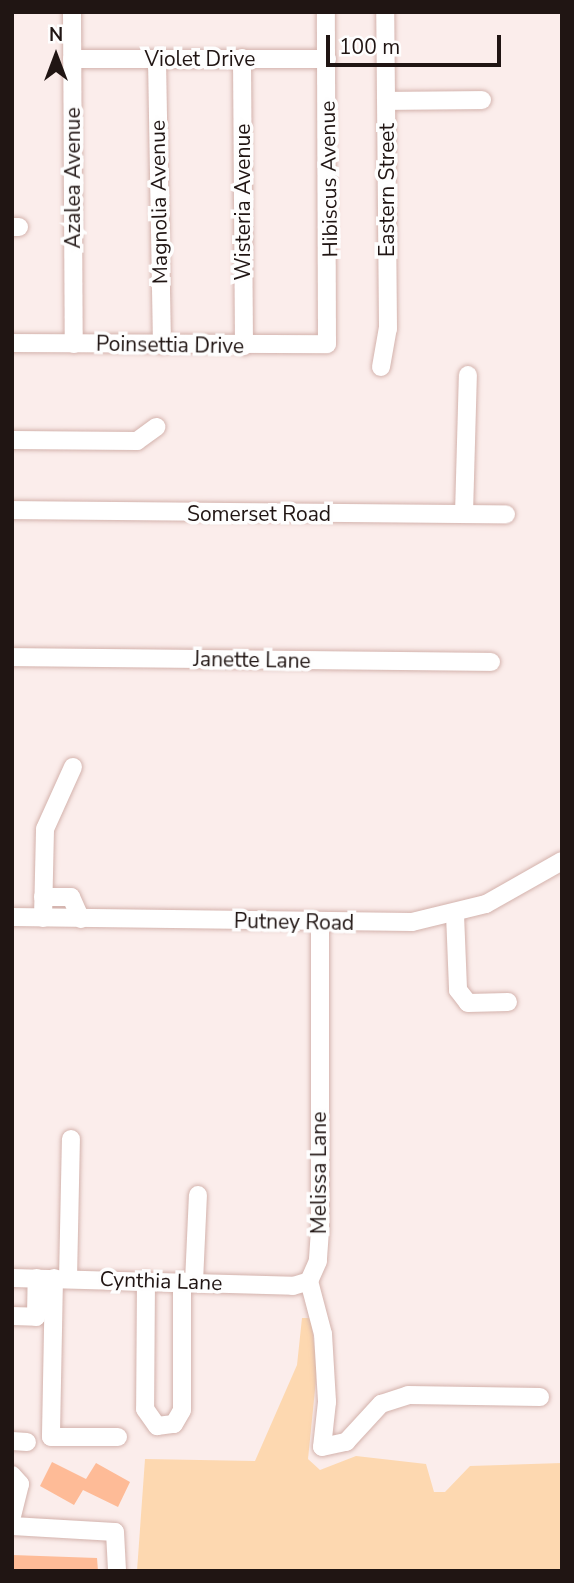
<!DOCTYPE html>
<html>
<head>
<meta charset="utf-8">
<style>
	body { margin:0 }
	#map { position:relative; width:574px; height:1583px; overflow:hidden; background:#fbedeb; font-family:"Nunito Sans",sans-serif }
	div>[style] { position:absolute }
	.green>* { inset:0; background:#fdd8b0 }
	.building>* { inset:0; background:#febb97 }
	.roads { filter:drop-shadow(0 0 2px #d3b2ac) drop-shadow(0 0 2px #d3b2ac) }
	.minor>* { height:18px; margin:-9px; padding:0 9px; transform-origin:9px; border-radius:9px; background:#fff }
	span { translate:-50% -50%; white-space:nowrap; text-align:center; line-height:1.15; -webkit-text-stroke:7px #fefefe; paint-order:stroke }
	.street-label { font-size:21px; color:#201513 }
	.frame { position:absolute; inset:0; border:14px solid #201513; pointer-events:none }
	.north { position:absolute; left:21px; top:21px; width:70px; height:70px; -webkit-text-stroke:5px #fefefe; paint-order:stroke; rotate:0deg; font-size:19px; font-weight:700; line-height:28px; text-align:center; color:#201513 }
	.north::after { content:''; display:block; margin:auto; width:24px; height:32px; background:#201513; clip-path:polygon(50% 0,100% 100%,50% 72%,0 100%) }
	.scale { position:absolute; left:326px; top:35px; width:175px; height:32px; box-sizing:border-box; border:4px solid #201513; border-top:0; padding-left:9px; font-size:21px; line-height:24px; white-space:nowrap; color:#201513; -webkit-text-stroke:5px #fefefe; paint-order:stroke }
</style>
</head>
<body>
<div id="map">
	<div class="green">
		<div style="clip-path:polygon(302px 1318px,311px 1318px,317px 1370px,308px 1459px,320px 1470px,356px 1456px,426px 1464px,434px 1492px,445px 1492px,470px 1466px,562px 1463px,562px 1571px,137px 1571px,145px 1459px,255px 1461px,297px 1365px)"></div>
	</div>
	<div class="building">
		<div style="clip-path:polygon(52px 1462px,86px 1479px,96px 1463px,130px 1482px,118px 1507px,83px 1490px,74px 1505px,40px 1486px)"></div>
		<div style="clip-path:polygon(12px 1555px,97px 1558px,98px 1571px,12px 1571px)"></div>
	</div>
	<div class="roads">
		<div class="minor">
			<div style="left:72px;top:12px;width:332px;rotate:89.7deg"></div>
			<div style="left:242px;top:58px;width:288px;rotate:89.6deg"></div>
			<div style="left:72px;top:59px;width:255px"></div>
			<div style="left:157px;top:59px;width:286px;rotate:89deg"></div>
			<div style="left:386px;top:101px;width:96px;rotate:-0.6deg"></div>
			<div style="left:12px;top:227px;width:7px"></div>
			<div style="left:12px;top:343px;width:315px;rotate:0.2deg"></div>
			<div style="left:327px;top:344px;width:332px;rotate:-90.2deg"></div>
			<div style="left:381px;top:367px;width:39px;rotate:-80deg"></div>
			<div style="left:388px;top:329px;width:317px;rotate:-90.5deg"></div>
			<div style="left:12px;top:440px;width:125px;rotate:0.5deg"></div>
			<div style="left:137px;top:441px;width:24px;rotate:-36deg"></div>
			<div style="left:12px;top:510px;width:494px;rotate:0.5deg"></div>
			<div style="left:464px;top:514px;width:139px;rotate:-88.4deg"></div>
			<div style="left:12px;top:657px;width:479px;rotate:0.6deg"></div>
			<div style="left:43px;top:897px;width:28px"></div>
			<div style="left:71px;top:897px;width:24px;rotate:66deg"></div>
			<div style="left:455px;top:914px;width:76px;rotate:87.7deg"></div>
			<div style="left:458px;top:990px;width:16px;rotate:52deg"></div>
			<div style="left:468px;top:1003px;width:40px;rotate:-1.4deg"></div>
			<div style="left:12px;top:917px;width:400px;rotate:0.7deg"></div>
			<div style="left:412px;top:922px;width:76px;rotate:-13.7deg"></div>
			<div style="left:486px;top:904px;width:87px;rotate:-29.5deg"></div>
			<div style="left:43px;top:918px;width:89px;rotate:-88.7deg"></div>
			<div style="left:45px;top:829px;width:68px;rotate:-65.7deg"></div>
			<div style="left:320px;top:923px;width:307px;rotate:90deg"></div>
			<div style="left:320px;top:1230px;width:31px;rotate:94deg"></div>
			<div style="left:318px;top:1261px;width:22px;rotate:114deg"></div>
			<div style="left:309px;top:1281px;width:55px;rotate:75.2deg"></div>
			<div style="left:323px;top:1334px;width:68px;rotate:86.6deg"></div>
			<div style="left:327px;top:1402px;width:45px;rotate:96.3deg"></div>
			<div style="left:322px;top:1447px;width:25px;rotate:-12deg"></div>
			<div style="left:346px;top:1442px;width:52px;rotate:-47.4deg"></div>
			<div style="left:381px;top:1404px;width:28px;rotate:-18deg"></div>
			<div style="left:408px;top:1395px;width:132px;rotate:0.9deg"></div>
			<div style="left:12px;top:1278px;width:281px;rotate:1.6deg"></div>
			<div style="left:293px;top:1286px;width:17px;rotate:-17deg"></div>
			<div style="left:54px;top:1278px;width:159px;rotate:91.1deg"></div>
			<div style="left:51px;top:1437px;width:67px"></div>
			<div style="left:68px;top:1279px;width:140px;rotate:-88.8deg"></div>
			<div style="left:146px;top:1280px;width:129px;rotate:90.4deg"></div>
			<div style="left:145px;top:1409px;width:21px;rotate:55deg"></div>
			<div style="left:157px;top:1426px;width:17px;rotate:-7deg"></div>
			<div style="left:174px;top:1424px;width:16px;rotate:-60deg"></div>
			<div style="left:182px;top:1410px;width:129px;rotate:-90deg"></div>
			<div style="left:194px;top:1282px;width:87px;rotate:-87.4deg"></div>
			<div style="left:12px;top:1316px;width:24px;rotate:2deg"></div>
			<div style="left:36px;top:1317px;width:39px;rotate:-89deg"></div>
			<div style="left:12px;top:1441px;width:15px;rotate:4deg"></div>
			<div style="left:12px;top:1475px;width:12px;rotate:48deg"></div>
			<div style="left:20px;top:1484px;width:32px;rotate:104deg"></div>
			<div style="left:12px;top:1526px;width:103px;rotate:3.3deg"></div>
			<div style="left:115px;top:1532px;width:39px;rotate:87deg"></div>
		</div>
	</div>
	<div class="street-label">
		<span style="left:200px;top:59px">Violet Drive</span>
		<span style="left:73px;top:178px;rotate:-90deg">Azalea Avenue</span>
		<span style="left:329px;top:179px;rotate:-91deg">Hibiscus Avenue</span>
		<span style="left:387px;top:190px;rotate:-90deg">Eastern Street</span>
		<span style="left:159px;top:202px;rotate:-91deg">Magnolia Avenue</span>
		<span style="left:243px;top:202px;rotate:-90deg">Wisteria Avenue</span>
		<span style="left:170px;top:345px;rotate:1deg">Poinsettia Drive</span>
		<span style="left:259px;top:514px">Somerset Road</span>
		<span style="left:252px;top:660px;rotate:1deg">Janette Lane</span>
		<span style="left:294px;top:922px;rotate:1deg">Putney Road</span>
		<span style="left:319px;top:1173px;rotate:-90deg">Melissa Lane</span>
		<span style="left:161px;top:1281px;rotate:2deg">Cynthia Lane</span>
	</div>
	<div class="frame"></div>
	<div class="north">N</div>
	<div class="scale">100 m</div>
</div>
</body>
</html>
